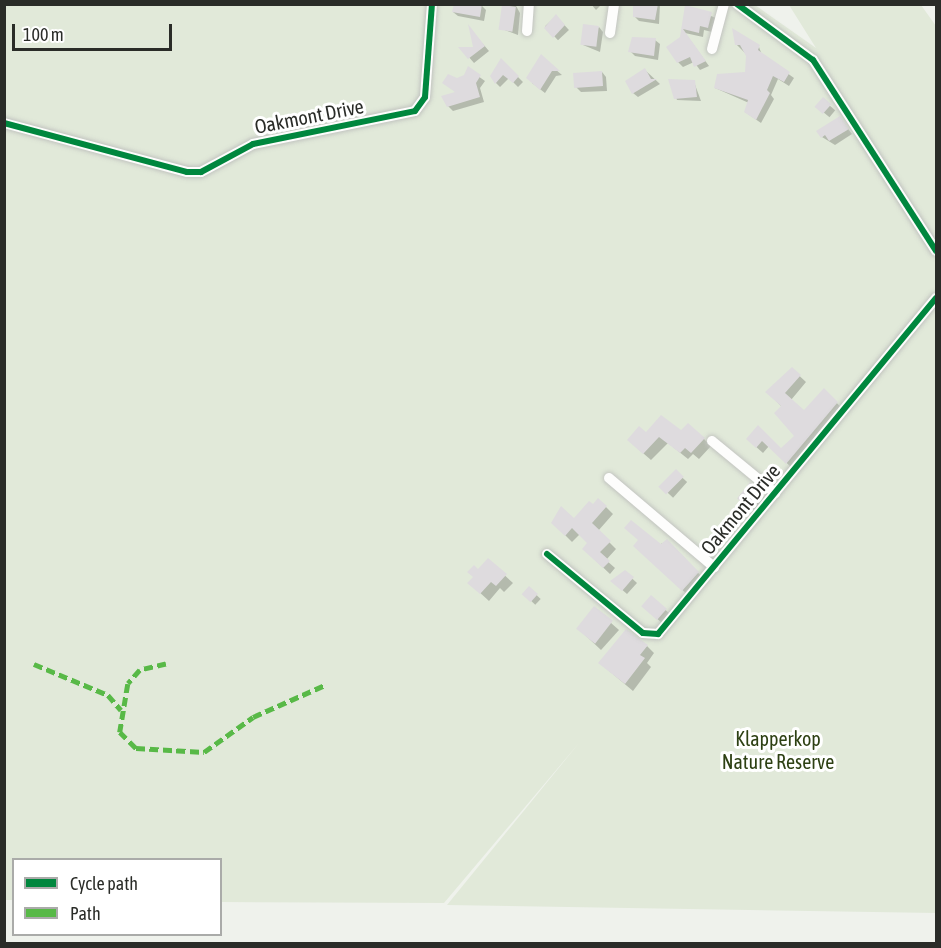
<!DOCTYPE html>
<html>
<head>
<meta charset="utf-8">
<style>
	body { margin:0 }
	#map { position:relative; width:941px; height:948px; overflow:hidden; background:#eff2ec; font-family:"Asap Condensed",sans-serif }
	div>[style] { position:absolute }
	.green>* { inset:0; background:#e1e9d9 }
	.shadow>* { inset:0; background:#0003; transform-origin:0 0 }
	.building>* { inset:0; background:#dedbde; transform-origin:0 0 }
	.roads { filter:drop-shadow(0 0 2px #c2c4c0) drop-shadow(0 0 2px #c2c4c0) }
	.minor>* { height:10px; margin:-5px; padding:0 5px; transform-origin:5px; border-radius:5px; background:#fdfdfc }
	.quiet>* { height:4.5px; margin-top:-2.25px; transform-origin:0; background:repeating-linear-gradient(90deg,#58b947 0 9px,transparent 0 13.5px) }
	.cycleway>* { height:6px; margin:-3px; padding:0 3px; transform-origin:3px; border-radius:3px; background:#00873e }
	span { translate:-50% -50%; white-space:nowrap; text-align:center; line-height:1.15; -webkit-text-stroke:6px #fff; paint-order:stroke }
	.street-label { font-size:20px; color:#2a2c28 }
	.park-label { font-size:20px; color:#2d4013 }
	.frame { position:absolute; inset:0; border:6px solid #2a2c28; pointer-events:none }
	.legend { position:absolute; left:12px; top:858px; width:210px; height:78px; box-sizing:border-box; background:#fff; border:2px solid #aaaba9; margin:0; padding:8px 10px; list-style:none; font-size:18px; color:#2a2c28 }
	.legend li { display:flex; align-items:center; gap:12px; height:30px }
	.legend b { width:30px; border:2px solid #aaaba9 }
	.scale { position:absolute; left:12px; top:24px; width:160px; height:27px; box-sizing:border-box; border:3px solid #2a2c28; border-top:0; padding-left:8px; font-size:18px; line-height:21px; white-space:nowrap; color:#2a2c28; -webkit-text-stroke:4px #fff; paint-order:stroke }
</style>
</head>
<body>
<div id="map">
	<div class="green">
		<div style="clip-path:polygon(5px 5px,755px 5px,816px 48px,789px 5px,921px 5px,936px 26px,936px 913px,447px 905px,579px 743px,444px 903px,221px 902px,220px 860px,14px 860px,13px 900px,5px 900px)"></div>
	</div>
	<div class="shadow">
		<div style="clip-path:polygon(504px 4px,515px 4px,520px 13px,518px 35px,502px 29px)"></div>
		<div style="clip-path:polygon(591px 4px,602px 4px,596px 10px)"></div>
		<div style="clip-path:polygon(635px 4px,660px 4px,659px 24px,639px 21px,634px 16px)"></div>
		<div style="clip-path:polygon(481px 5px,486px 10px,484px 21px,458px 16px,453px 12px)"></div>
		<div style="clip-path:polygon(686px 6px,716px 18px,712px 32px,704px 30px,703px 37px,685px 33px,709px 66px,700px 70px,694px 62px,683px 67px,678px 62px)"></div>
		<div style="left:556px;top:16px;width:19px;height:15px;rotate:47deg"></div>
		<div style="clip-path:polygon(599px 27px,603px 32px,600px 52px,583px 45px)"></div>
		<div style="clip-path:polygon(470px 29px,489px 51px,474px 63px,461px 48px,474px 48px)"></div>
		<div style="clip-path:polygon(655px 40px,660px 44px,658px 60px,635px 56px,630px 51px)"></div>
		<div style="clip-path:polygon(736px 44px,759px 47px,762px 55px,794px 78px,789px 86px,778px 79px,771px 95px,774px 99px,761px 123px,745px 112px,749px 103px,715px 88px,746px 73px,747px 55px)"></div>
		<div style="clip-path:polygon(541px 57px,562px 75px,556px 76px,545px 93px,532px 83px)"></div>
		<div style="clip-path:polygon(501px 60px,523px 82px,518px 87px,509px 78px,500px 87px,496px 83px)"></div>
		<div style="clip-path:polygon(468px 69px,485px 81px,480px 88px,484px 102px,453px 111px,448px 106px,457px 93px,457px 79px,465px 76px)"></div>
		<div style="clip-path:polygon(645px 70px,660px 84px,638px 97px,633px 93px)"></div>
		<div style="clip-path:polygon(602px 72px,606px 77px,607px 91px,581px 92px,576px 87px)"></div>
		<div style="clip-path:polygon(670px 81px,694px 82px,701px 101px,677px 100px)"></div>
		<div style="left:823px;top:100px;width:16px;height:9px;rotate:40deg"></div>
		<div style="clip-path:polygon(840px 118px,852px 134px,835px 145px,822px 137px)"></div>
		<div style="clip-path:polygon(792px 369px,806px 382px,791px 400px,804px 412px,824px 391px,843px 409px,793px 469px,769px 446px,763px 453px,754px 445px,758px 427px,781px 450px,796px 436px,782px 407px,773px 398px)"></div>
		<div style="clip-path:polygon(682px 432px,704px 439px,711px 446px,699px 459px,693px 454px,688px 459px,668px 443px,651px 460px,636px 447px,646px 434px)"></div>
		<div style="left:676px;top:472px;width:15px;height:21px;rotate:42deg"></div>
		<div style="left:750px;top:484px;width:23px;height:17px;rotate:41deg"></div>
		<div style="clip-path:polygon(599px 500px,613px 514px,598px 531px,616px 549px,606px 560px,615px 568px,610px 574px,591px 556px,589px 543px,580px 534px,572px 542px,553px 523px,574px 520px)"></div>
		<div style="clip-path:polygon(667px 541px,705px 580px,690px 597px,642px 553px)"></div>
		<div style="clip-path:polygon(488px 560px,513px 583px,504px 592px,500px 588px,489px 601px,477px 590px)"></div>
		<div style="clip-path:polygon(625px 572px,637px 583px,627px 594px,612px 581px)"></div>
		<div style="left:529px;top:588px;width:16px;height:8px;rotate:43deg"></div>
		<div style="left:651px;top:597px;width:27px;height:12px;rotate:42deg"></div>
		<div style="clip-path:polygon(594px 608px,619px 630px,601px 650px,584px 634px)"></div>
		<div style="clip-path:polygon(647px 646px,654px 653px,647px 663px,651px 667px,633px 691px,608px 670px)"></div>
	</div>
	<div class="building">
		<div style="clip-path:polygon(454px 4px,482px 4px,480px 17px,452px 12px)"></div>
		<div style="clip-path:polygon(633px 4px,658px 4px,655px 20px,633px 17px)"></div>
		<div style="left:502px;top:5px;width:14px;height:25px;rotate:8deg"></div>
		<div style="clip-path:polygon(685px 5px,712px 12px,708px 28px,700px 26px,699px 33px,683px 29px,706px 61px,694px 67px,690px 57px,677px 63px,666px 47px,680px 37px)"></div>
		<div style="clip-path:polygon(556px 14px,565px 25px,553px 38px,544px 28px)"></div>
		<div style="clip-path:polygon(468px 24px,485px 46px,468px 59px,458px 47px,473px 47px)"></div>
		<div style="left:583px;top:24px;width:16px;height:21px;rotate:7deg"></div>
		<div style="clip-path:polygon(732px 28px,760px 45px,758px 50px,790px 72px,784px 82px,773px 76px,767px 90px,770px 93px,756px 120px,744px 112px,748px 100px,714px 88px,717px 74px,745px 72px,746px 56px,740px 45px,735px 45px)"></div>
		<div style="clip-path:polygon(632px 37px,656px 38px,654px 56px,628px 52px)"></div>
		<div style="clip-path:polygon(541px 54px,560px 71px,552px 71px,540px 90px,526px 78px)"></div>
		<div style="clip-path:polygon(501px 58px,519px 76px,513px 83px,503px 75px,495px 84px,490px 76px)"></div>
		<div style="clip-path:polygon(468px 66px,481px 75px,476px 83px,480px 97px,447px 107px,441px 96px,455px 92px,442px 83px,448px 74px,457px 78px,464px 75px)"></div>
		<div style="clip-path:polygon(645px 68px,651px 79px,657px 79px,632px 94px,625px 81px)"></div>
		<div style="left:602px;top:71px;width:15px;height:29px;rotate:86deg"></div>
		<div style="clip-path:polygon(668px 79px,695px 80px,697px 97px,674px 99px)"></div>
		<div style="left:823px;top:97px;width:11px;height:13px;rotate:41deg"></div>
		<div style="clip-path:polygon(840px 116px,849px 129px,829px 141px,825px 135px,821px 138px,816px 131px)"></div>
		<div style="clip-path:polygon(792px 367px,801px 375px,785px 393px,804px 410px,824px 388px,838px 402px,786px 464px,762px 441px,756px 448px,746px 439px,758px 425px,781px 448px,794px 436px,774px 413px,781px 406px,765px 392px)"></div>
		<div style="clip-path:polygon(661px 415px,681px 430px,688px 423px,705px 438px,691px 453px,685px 448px,680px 453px,659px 437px,643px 454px,627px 440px,639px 426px,646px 432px)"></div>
		<div style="left:676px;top:469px;width:11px;height:25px;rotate:45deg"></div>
		<div style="left:750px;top:482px;width:18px;height:21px;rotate:38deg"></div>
		<div style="clip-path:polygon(598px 498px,607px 506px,592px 523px,611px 541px,600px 552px,610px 561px,603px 568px,582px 549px,587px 543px,572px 528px,565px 536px,551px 523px,561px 506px,574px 518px,589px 501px,593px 504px)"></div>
		<div style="clip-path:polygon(631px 520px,661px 544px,667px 539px,699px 572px,682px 591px,633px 546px,638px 540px,624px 528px)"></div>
		<div style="clip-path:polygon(488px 558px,507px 574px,496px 586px,491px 582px,480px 594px,467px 583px,473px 577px,467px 572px,474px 565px,478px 569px)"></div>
		<div style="clip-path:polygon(625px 570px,634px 577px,622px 591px,610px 581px)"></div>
		<div style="left:529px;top:586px;width:12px;height:11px;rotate:42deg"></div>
		<div style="left:651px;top:595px;width:21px;height:15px;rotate:41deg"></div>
		<div style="left:594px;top:606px;width:24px;height:29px;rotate:38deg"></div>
		<div style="clip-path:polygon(626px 629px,648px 645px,640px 655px,645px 658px,625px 684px,598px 663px)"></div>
	</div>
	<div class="roads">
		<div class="minor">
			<div style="left:737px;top:4px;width:94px;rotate:36.4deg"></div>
			<div style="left:813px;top:60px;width:227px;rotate:57.2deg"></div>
			<div style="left:527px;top:31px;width:27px;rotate:-86deg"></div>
			<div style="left:610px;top:33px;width:29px;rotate:-82deg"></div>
			<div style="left:712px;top:49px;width:47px;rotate:-75.1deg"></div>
			<div style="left:4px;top:123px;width:189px;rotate:15deg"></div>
			<div style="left:187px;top:172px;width:14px"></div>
			<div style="left:201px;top:172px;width:59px;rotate:-28.3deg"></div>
			<div style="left:253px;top:144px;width:165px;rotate:-11.5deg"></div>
			<div style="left:415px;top:111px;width:17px;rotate:-54deg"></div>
			<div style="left:425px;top:97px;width:93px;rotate:-85.7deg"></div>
			<div style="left:712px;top:441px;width:82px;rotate:39.5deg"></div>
			<div style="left:609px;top:478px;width:138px;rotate:40.3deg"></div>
			<div style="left:547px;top:554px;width:124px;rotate:39.5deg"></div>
			<div style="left:643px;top:633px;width:15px;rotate:4deg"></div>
			<div style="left:658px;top:634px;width:436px;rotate:-50.4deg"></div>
		</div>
	</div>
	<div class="quiet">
		<div style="left:34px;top:664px;width:80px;rotate:22.7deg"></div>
		<div style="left:108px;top:695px;width:20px;rotate:49deg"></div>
		<div style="left:166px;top:664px;width:27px;rotate:167deg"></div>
		<div style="left:140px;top:670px;width:18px;rotate:131deg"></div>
		<div style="left:128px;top:684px;width:49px;rotate:99.5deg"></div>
		<div style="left:120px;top:732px;width:23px;rotate:45deg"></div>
		<div style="left:136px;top:748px;width:68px;rotate:3.4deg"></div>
		<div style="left:204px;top:752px;width:60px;rotate:-35.5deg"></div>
		<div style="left:253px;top:717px;width:79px;rotate:-24deg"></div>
	</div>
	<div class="cycleway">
		<div style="left:737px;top:4px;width:94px;rotate:36.4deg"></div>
		<div style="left:813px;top:60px;width:227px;rotate:57.2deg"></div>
		<div style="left:4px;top:123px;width:189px;rotate:15deg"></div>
		<div style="left:187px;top:172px;width:14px"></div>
		<div style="left:201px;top:172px;width:59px;rotate:-28.3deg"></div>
		<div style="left:253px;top:144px;width:165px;rotate:-11.5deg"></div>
		<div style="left:415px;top:111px;width:17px;rotate:-54deg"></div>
		<div style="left:425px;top:97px;width:93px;rotate:-85.7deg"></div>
		<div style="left:547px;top:554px;width:124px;rotate:39.5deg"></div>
		<div style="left:643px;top:633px;width:15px;rotate:4deg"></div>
		<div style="left:658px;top:634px;width:436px;rotate:-50.4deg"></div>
	</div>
	<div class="street-label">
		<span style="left:309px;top:116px;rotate:-11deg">Oakmont Drive</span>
		<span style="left:740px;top:509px;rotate:-50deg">Oakmont Drive</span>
	</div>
	<div class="park-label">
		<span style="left:778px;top:750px">Klapperkop<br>Nature Reserve</span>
	</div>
	<div class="frame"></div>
	<ul class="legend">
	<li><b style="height:8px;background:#00873e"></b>Cycle path</li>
	<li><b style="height:8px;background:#58b947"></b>Path</li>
	</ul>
	<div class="scale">100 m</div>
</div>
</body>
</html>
